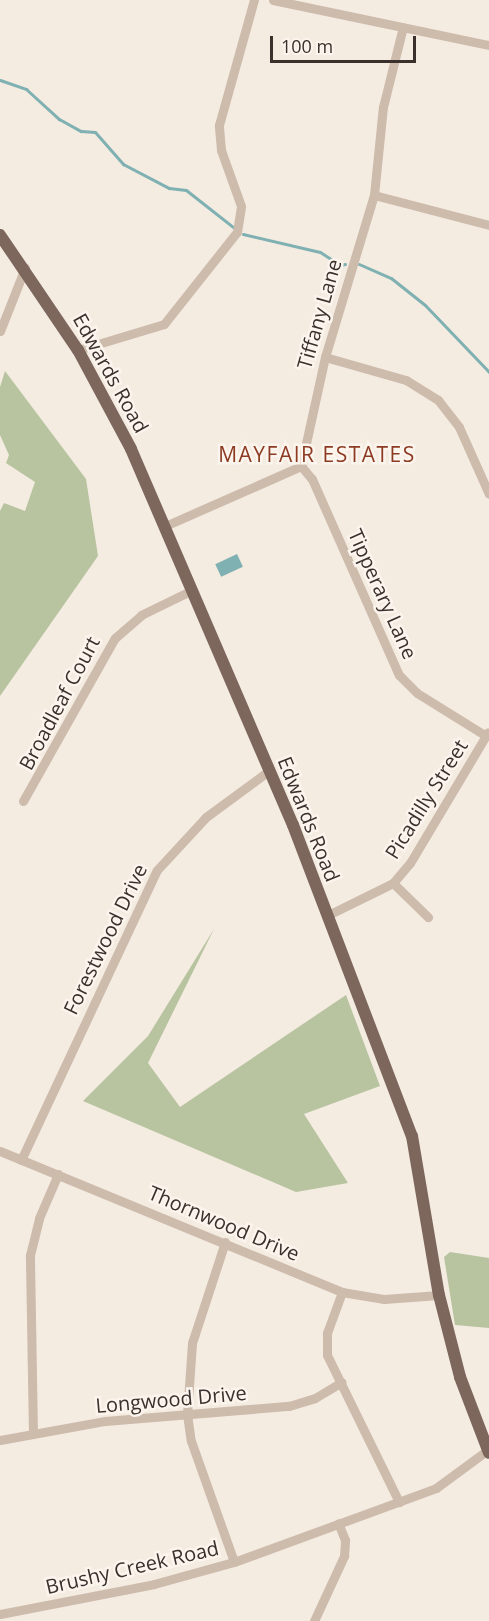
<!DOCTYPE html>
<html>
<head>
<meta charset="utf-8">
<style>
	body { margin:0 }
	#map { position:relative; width:489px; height:1621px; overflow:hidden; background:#f4ebe1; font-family:"Open Sans",sans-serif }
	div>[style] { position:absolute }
	.green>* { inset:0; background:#b8c4a0 }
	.water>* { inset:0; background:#7fb0b2; transform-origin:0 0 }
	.stream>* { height:3px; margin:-1.5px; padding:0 1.5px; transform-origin:1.5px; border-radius:1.5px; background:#7fb0b2 }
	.minor>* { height:9px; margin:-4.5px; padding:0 4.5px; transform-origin:4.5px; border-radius:4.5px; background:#cdbbac }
	.major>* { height:12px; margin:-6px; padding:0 6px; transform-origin:6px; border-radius:6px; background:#7d675c }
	span { translate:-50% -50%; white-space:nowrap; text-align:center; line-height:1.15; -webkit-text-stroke:5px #fbf5ee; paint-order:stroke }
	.street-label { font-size:20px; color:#3b302b }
	.neighbourhood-label { font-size:21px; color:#8c3b22; letter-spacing:1.5px }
	.scale { position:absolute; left:270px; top:36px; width:146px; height:27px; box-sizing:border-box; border:3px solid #3b302b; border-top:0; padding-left:8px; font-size:18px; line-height:21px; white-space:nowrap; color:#3b302b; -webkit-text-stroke:4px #fbf5ee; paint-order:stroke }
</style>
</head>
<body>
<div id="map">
	<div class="green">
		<div style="clip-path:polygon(5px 371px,86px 479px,98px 556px,0 696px,0 511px,4px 503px,25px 511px,35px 482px,6px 463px,9px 455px,0 435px,0 387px)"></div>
		<div style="clip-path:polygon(214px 929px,148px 1063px,180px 1107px,346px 995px,380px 1086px,304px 1114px,348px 1183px,296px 1192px,83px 1101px,148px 1036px)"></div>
		<div style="clip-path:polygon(450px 1252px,489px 1258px,489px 1328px,455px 1325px,444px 1257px)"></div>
	</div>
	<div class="water">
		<div style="left:237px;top:554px;width:14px;height:24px;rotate:65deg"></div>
	</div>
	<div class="stream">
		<div style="left:0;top:80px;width:28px;rotate:19deg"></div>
		<div style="left:26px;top:89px;width:45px;rotate:42.3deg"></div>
		<div style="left:59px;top:119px;width:25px;rotate:29deg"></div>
		<div style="left:81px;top:131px;width:14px;rotate:4deg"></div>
		<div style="left:95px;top:132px;width:43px;rotate:48.8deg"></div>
		<div style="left:123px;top:164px;width:52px;rotate:27.6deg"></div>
		<div style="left:169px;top:188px;width:17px;rotate:7deg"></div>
		<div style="left:186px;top:190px;width:60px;rotate:38.2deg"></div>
		<div style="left:243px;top:234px;width:79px;rotate:13.2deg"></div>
		<div style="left:320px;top:252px;width:24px;rotate:33deg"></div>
		<div style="left:340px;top:265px;width:5px;rotate:-11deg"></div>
		<div style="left:359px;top:264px;width:35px;rotate:24deg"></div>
		<div style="left:391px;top:278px;width:43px;rotate:38.5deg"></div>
		<div style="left:425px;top:305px;width:93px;rotate:46.3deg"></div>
	</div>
	<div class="minor">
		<div style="left:273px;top:0;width:221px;rotate:11.8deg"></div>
		<div style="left:374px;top:195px;width:119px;rotate:14.6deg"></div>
		<div style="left:0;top:331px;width:68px;rotate:-68.4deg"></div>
		<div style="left:78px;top:350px;width:90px;rotate:-16.8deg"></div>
		<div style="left:164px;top:324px;width:117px;rotate:-51.6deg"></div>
		<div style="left:237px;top:232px;width:26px;rotate:-81deg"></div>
		<div style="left:241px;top:206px;width:59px;rotate:-109.7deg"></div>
		<div style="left:221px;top:150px;width:25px;rotate:-95deg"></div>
		<div style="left:219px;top:125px;width:130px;rotate:-74.4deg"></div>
		<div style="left:325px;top:357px;width:84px;rotate:15.9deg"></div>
		<div style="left:406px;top:380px;width:38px;rotate:32deg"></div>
		<div style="left:438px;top:400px;width:34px;rotate:52deg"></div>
		<div style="left:459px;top:427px;width:73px;rotate:65.9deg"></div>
		<div style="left:301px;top:466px;width:17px;rotate:50deg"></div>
		<div style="left:312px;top:479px;width:214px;rotate:66.1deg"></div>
		<div style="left:399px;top:675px;width:25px;rotate:45deg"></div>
		<div style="left:417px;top:693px;width:81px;rotate:31.9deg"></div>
		<div style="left:165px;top:526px;width:149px;rotate:-23.8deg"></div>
		<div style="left:301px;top:466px;width:112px;rotate:-77.6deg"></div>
		<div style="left:325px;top:357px;width:169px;rotate:-73.2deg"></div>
		<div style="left:374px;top:195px;width:88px;rotate:-84.2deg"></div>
		<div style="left:383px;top:107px;width:82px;rotate:-76deg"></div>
		<div style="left:23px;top:801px;width:187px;rotate:-60.6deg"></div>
		<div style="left:115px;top:638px;width:35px;rotate:-41deg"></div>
		<div style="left:141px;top:615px;width:57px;rotate:-26.1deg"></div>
		<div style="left:393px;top:883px;width:49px;rotate:44.2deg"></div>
		<div style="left:326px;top:916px;width:75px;rotate:-26.2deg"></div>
		<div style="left:393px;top:883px;width:26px;rotate:-50deg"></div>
		<div style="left:410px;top:863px;width:152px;rotate:-59.2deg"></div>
		<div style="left:0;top:1151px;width:370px;rotate:22.4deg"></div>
		<div style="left:342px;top:1292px;width:43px;rotate:9.5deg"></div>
		<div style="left:384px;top:1299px;width:55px;rotate:-4.2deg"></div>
		<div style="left:21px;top:1160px;width:320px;rotate:-64.9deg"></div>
		<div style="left:157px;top:870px;width:72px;rotate:-47.2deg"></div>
		<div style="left:206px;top:817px;width:79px;rotate:-36.3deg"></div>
		<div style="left:225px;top:1242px;width:106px;rotate:108.1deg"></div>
		<div style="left:192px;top:1343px;width:71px;rotate:94deg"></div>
		<div style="left:187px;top:1414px;width:27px;rotate:82deg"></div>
		<div style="left:191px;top:1441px;width:128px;rotate:70.4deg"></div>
		<div style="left:342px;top:1292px;width:44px;rotate:110.1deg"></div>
		<div style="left:327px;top:1333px;width:22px;rotate:90deg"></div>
		<div style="left:327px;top:1355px;width:164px;rotate:63.9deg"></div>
		<div style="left:33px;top:1433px;width:178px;rotate:-91deg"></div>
		<div style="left:30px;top:1255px;width:38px;rotate:-76deg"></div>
		<div style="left:39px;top:1218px;width:48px;rotate:-66.6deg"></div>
		<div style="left:0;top:1440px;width:107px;rotate:-10.3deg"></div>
		<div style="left:105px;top:1421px;width:185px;rotate:-4.7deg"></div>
		<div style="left:289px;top:1406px;width:27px;rotate:-17deg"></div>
		<div style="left:315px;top:1398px;width:31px;rotate:-31deg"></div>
		<div style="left:0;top:1614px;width:157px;rotate:-11deg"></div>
		<div style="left:154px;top:1584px;width:83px;rotate:-15.4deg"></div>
		<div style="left:234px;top:1562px;width:215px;rotate:-20.1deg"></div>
		<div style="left:436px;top:1488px;width:66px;rotate:-36.3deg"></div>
		<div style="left:314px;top:1621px;width:72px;rotate:-65.2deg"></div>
		<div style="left:344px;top:1556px;width:16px;rotate:-86deg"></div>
		<div style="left:345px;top:1540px;width:18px;rotate:-112deg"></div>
	</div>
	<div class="major">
		<div style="left:0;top:235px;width:139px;rotate:55.9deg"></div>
		<div style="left:78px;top:350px;width:112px;rotate:61.8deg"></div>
		<div style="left:131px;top:449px;width:409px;rotate:66.7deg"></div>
		<div style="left:293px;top:825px;width:333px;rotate:69.1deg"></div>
		<div style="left:412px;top:1136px;width:161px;rotate:80.4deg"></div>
		<div style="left:439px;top:1295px;width:85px;rotate:75.6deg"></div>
		<div style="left:460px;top:1377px;width:81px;rotate:69.1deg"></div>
	</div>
	<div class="street-label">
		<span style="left:319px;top:314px;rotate:-74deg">Tiffany Lane</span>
		<span style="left:111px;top:373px;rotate:61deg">Edwards Road</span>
		<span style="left:383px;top:594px;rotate:66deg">Tipperary Lane</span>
		<span style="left:59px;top:703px;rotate:-62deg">Broadleaf Court</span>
		<span style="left:426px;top:799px;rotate:-58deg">Picadilly Street</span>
		<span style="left:309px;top:819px;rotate:68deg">Edwards Road</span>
		<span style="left:105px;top:939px;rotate:-64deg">Forestwood Drive</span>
		<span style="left:224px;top:1223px;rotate:23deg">Thornwood Drive</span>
		<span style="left:171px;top:1399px;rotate:-5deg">Longwood Drive</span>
		<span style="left:132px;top:1567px;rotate:-13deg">Brushy Creek Road</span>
	</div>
	<div class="neighbourhood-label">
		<span style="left:317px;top:454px">MAYFAIR ESTATES</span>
	</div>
	<div class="scale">100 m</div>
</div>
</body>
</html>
